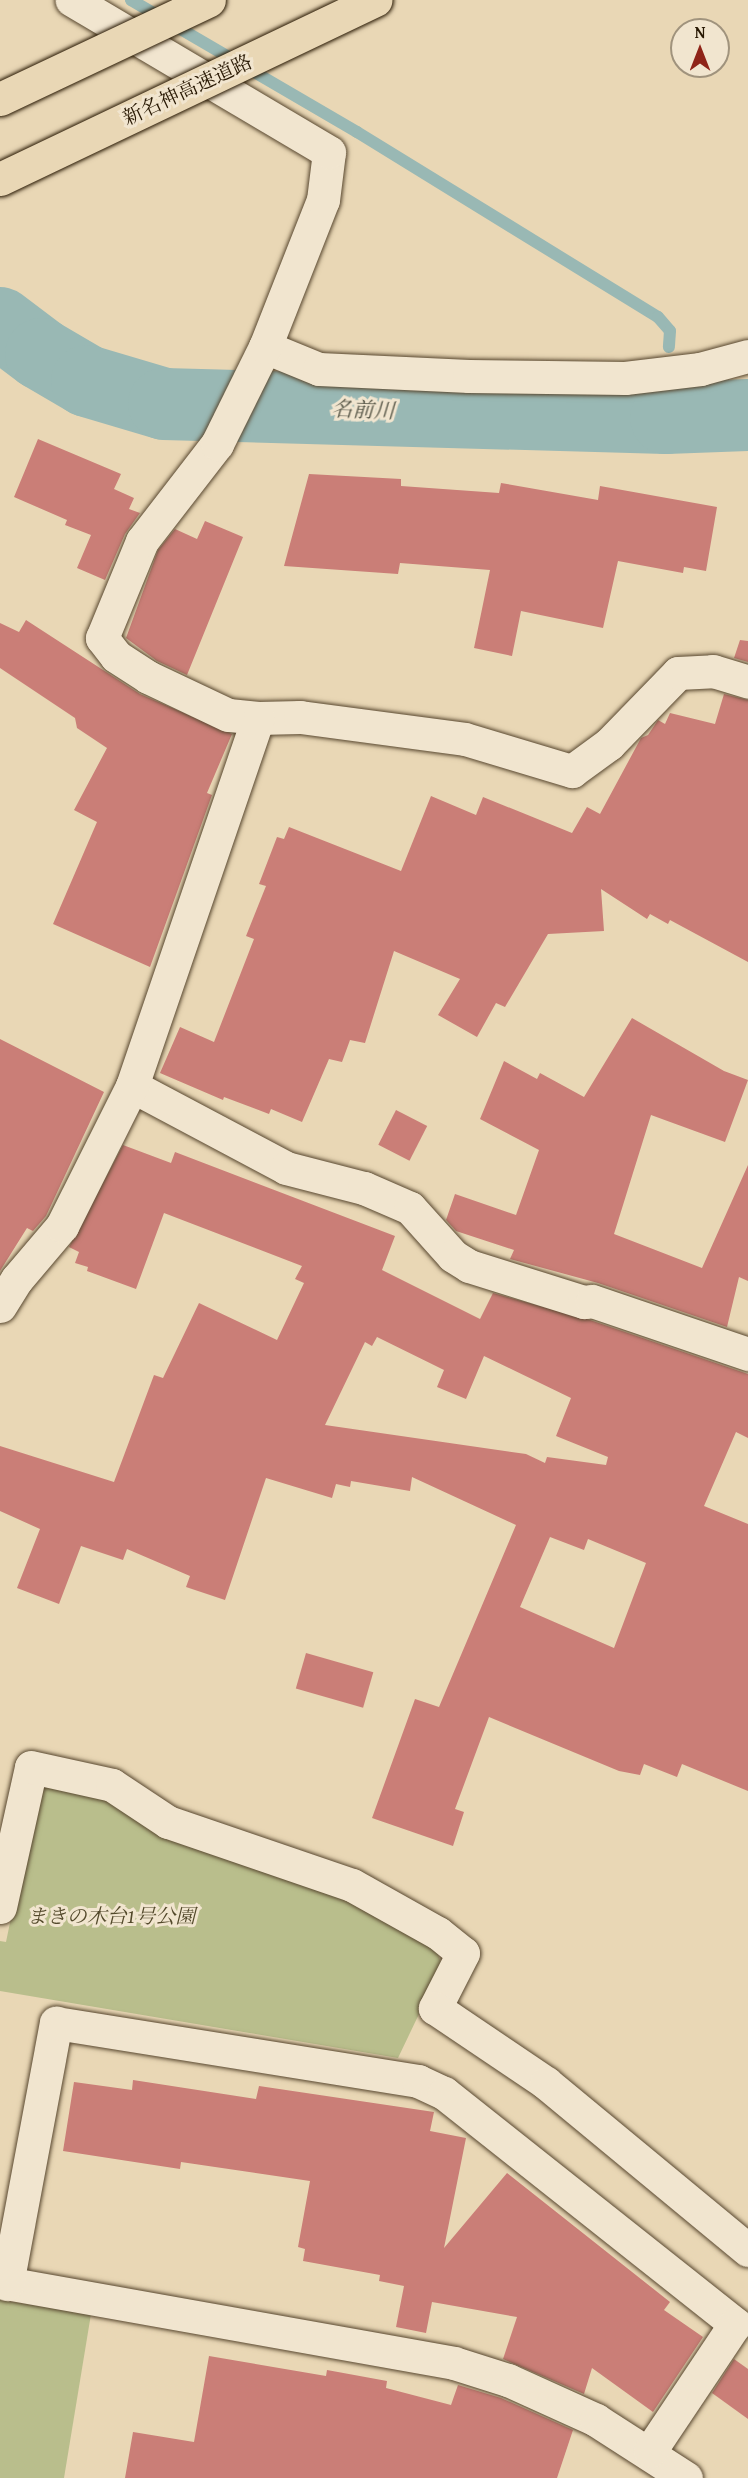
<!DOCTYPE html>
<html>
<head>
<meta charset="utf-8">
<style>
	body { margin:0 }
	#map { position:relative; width:748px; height:2478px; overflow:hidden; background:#e9d7b5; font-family:"Gentium Book Plus","Noto Serif JP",serif }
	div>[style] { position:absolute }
	.green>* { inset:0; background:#b9be8c }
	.stream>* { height:12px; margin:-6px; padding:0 6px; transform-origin:6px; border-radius:6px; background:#99b8b4 }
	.river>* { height:72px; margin:-36px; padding:0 36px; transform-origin:36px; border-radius:36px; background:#99b8b4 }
	.building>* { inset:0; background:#ca7e77; transform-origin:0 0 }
	.roads { filter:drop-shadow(0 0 2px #58472f) drop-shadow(0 0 2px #58472f) }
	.minor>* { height:33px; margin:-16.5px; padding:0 16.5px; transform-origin:16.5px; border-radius:16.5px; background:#f1e5cf }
	.bridges { filter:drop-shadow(0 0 2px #271702) drop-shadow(0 0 2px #271702) }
	.motorway-bridge>* { height:33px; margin:-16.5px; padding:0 16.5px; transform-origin:16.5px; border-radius:16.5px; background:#e9d7b5 }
	span { translate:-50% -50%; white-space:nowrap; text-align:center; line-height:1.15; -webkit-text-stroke:6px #f1e5cf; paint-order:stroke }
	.street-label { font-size:20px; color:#271702 }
	.park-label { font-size:20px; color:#53492b; font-style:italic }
	.water-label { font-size:21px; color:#4f4f40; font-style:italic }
	.north { position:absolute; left:670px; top:18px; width:60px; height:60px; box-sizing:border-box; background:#f1e5cf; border:2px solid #a0937d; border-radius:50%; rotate:0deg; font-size:16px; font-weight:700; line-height:24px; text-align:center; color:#271702 }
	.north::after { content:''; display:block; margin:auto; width:21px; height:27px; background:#8f2418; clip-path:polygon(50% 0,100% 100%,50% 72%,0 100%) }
</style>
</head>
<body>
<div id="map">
	<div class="green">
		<div style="clip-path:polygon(49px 1785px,110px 1798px,345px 1897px,435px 1946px,442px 1966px,398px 2058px,0 1991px,0 1941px,6px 1942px,37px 1793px)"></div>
		<div style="clip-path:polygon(0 2300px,91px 2314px,64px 2478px,0 2478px)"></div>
	</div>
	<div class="stream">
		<div style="left:131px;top:0;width:262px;rotate:30.3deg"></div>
		<div style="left:357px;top:132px;width:353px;rotate:31.6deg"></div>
		<div style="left:658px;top:317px;width:18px;rotate:49deg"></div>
		<div style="left:670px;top:331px;width:16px;rotate:94deg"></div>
		<div style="left:666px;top:418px;width:25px;rotate:-88deg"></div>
	</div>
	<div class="river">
		<div style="left:0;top:323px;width:51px;rotate:37.1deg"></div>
		<div style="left:41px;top:354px;width:53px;rotate:30.4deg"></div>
		<div style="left:87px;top:381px;width:80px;rotate:16.6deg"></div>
		<div style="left:164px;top:404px;width:502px;rotate:1.6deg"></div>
		<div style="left:666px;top:418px;width:82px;rotate:-2.1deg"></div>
	</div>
	<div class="building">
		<div style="clip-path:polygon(38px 439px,121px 474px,114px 489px,134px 498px,129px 509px,140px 513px,125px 534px,105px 580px,77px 568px,91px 535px,65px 525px,67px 520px,14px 497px)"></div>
		<div style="clip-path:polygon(309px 474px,401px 479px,401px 486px,499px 493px,501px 483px,598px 500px,600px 486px,717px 507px,706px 571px,684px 567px,683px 573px,618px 561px,603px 628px,521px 611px,512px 656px,474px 648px,490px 570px,400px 563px,398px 574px,284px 566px)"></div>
		<div style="clip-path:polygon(205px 521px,243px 537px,187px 675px,157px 661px,126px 638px,158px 550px,175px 529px,197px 539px)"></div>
		<div style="clip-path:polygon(26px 620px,140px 694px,232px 734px,207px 793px,212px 795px,150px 967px,53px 924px,97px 822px,74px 810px,107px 748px,77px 728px,75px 718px,0 668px,0 623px,19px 632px)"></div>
		<div style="clip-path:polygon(740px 640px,748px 641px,748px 662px,734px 658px)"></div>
		<div style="clip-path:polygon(724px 694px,748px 700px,748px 962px,670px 920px,668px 924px,650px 914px,647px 919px,601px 889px,604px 931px,548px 934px,505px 1007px,496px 1003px,477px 1037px,438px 1015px,460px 979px,394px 951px,365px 1043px,350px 1040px,342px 1062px,329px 1059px,302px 1122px,271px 1109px,269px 1114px,224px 1097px,223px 1100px,160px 1073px,180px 1027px,214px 1042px,254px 939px,246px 936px,266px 886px,259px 884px,277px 837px,284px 839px,289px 827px,401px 871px,431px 796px,476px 815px,483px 797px,572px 833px,587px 807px,600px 814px,641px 738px,648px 735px,658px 720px,665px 724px,670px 713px,715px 724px)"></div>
		<div style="clip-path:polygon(632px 1018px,724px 1071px,748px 1080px,725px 1142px,651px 1115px,614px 1234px,702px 1268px,748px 1165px,748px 1281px,739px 1277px,727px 1327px,598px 1283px,510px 1259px,514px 1250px,456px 1231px,446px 1220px,455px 1194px,516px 1215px,539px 1150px,480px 1119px,504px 1061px,537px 1079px,540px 1073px,584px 1097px)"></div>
		<div style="clip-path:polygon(0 1039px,104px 1092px,46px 1216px,33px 1231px,27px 1228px,0 1271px)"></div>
		<div style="left:396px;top:1110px;width:35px;height:39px;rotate:27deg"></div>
		<div style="clip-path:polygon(evenodd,123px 1145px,171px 1163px,175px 1152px,395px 1236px,382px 1270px,480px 1319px,493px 1293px,590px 1320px,748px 1374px,748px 1438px,736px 1432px,704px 1506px,748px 1524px,748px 1791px,682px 1764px,677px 1777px,644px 1764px,640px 1775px,619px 1771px,489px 1717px,455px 1809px,464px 1812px,453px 1846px,372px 1818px,415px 1699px,439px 1707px,516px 1525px,412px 1477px,410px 1491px,351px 1481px,350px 1487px,336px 1484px,332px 1498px,266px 1478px,225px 1600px,186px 1587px,190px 1576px,127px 1549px,123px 1560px,81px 1546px,59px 1604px,17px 1588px,40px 1529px,0 1511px,0 1446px,114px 1482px,154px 1375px,163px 1378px,199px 1303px,277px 1340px,304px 1283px,295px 1279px,302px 1266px,164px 1213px,136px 1289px,87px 1271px,88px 1267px,75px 1263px,79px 1252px,69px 1247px,123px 1145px,377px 1337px,444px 1370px,437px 1387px,466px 1399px,484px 1356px,571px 1398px,556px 1436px,608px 1457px,606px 1465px,547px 1457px,545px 1463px,526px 1454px,325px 1425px,365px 1342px,372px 1346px,377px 1337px,123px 1145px,550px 1537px,584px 1550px,588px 1539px,646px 1563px,614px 1648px,520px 1607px,550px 1537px)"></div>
		<div style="left:306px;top:1653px;width:70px;height:37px;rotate:16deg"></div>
		<div style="clip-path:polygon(133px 2080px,256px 2099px,259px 2086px,434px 2112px,430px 2131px,466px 2138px,444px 2248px,507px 2173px,670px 2302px,664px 2310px,703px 2337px,653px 2412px,592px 2368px,584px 2394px,503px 2359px,517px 2317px,432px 2302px,426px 2333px,396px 2327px,404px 2286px,379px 2281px,380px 2275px,303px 2261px,305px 2249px,298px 2247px,310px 2181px,181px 2162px,180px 2169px,63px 2151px,74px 2082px,132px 2090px)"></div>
		<div style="clip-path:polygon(209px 2356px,326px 2376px,327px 2370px,387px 2381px,386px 2388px,451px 2405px,458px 2385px,501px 2398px,573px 2430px,557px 2478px,125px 2478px,133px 2432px,194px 2442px)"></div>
		<div style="clip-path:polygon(734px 2359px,748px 2369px,748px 2419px,712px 2393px)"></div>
	</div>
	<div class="roads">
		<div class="minor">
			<div style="left:265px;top:347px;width:58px;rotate:22.2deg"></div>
			<div style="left:319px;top:369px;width:150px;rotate:2.7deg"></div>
			<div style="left:469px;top:376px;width:156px;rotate:0.7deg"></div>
			<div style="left:625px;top:378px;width:76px;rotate:-6.8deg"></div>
			<div style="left:700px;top:369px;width:50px;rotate:-15.2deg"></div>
			<div style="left:258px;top:718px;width:42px;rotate:-1.4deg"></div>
			<div style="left:300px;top:717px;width:166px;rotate:7.6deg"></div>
			<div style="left:465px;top:739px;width:112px;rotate:16.7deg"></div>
			<div style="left:572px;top:771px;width:46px;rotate:-36.1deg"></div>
			<div style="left:609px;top:744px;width:99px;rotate:-45.8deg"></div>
			<div style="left:678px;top:673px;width:35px;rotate:-3deg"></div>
			<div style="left:713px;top:671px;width:37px;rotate:17deg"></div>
			<div style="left:132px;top:1086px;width:174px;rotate:28deg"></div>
			<div style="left:286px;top:1168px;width:81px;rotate:14.4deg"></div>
			<div style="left:364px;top:1188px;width:50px;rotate:23.5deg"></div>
			<div style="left:410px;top:1208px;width:64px;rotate:48.1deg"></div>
			<div style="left:453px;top:1256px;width:19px;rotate:32deg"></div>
			<div style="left:469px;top:1266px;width:121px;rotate:17.4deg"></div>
			<div style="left:584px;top:1302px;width:8px;rotate:-7deg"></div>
			<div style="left:592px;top:1301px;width:165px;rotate:18.8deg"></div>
			<div style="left:0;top:1306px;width:32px;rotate:-58deg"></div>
			<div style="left:17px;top:1279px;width:70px;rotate:-49.7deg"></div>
			<div style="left:62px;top:1226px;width:157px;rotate:-63.4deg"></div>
			<div style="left:132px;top:1086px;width:389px;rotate:-71.1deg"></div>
			<div style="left:258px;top:718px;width:30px;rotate:-174deg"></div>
			<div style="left:228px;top:715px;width:89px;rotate:-154.6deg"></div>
			<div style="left:148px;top:677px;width:38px;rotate:-147deg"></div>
			<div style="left:116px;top:656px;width:23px;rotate:-128deg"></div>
			<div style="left:102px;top:638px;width:105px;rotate:-67.6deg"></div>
			<div style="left:142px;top:541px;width:123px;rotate:-52.3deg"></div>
			<div style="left:217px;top:444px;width:108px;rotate:-63.7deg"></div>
			<div style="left:265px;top:347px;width:158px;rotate:-68.5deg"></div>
			<div style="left:323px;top:200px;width:48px;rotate:-82.9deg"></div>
			<div style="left:329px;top:152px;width:299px;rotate:-149.4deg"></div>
			<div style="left:0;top:1907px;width:143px;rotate:-77.5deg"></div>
			<div style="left:31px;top:1767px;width:83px;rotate:12.5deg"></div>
			<div style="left:112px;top:1785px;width:67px;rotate:33.5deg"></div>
			<div style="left:168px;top:1822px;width:194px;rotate:18.9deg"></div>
			<div style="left:352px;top:1885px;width:98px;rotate:29.2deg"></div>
			<div style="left:438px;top:1933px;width:32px;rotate:39deg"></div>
			<div style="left:463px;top:1953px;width:62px;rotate:117deg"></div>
			<div style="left:435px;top:2008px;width:134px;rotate:34deg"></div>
			<div style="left:546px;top:2083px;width:262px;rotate:39.6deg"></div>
			<div style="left:0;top:2282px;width:461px;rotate:10.1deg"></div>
			<div style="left:454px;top:2363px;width:57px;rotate:17.5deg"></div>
			<div style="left:508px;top:2380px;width:97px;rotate:24.4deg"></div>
			<div style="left:596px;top:2420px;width:107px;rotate:32.8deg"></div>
			<div style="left:7px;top:2284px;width:266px;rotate:-79.4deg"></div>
			<div style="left:56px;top:2023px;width:367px;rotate:9.1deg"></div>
			<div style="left:418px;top:2081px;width:29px;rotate:25deg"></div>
			<div style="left:444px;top:2093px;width:372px;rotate:38.4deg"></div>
			<div style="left:735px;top:2324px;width:153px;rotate:123.8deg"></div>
		</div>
	</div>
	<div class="bridges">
		<div class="motorway-bridge">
			<div style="left:0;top:99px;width:231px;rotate:-25.3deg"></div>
			<div style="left:0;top:179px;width:416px;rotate:-25.5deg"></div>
		</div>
	</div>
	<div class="street-label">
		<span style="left:187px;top:89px;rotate:-25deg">新名神高速道路</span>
	</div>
	<div class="park-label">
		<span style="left:111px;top:1915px">まきの木台1号公園</span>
	</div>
	<div class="water-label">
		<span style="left:363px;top:410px;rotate:2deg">名前川</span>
	</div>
	<div class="north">N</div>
</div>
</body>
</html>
